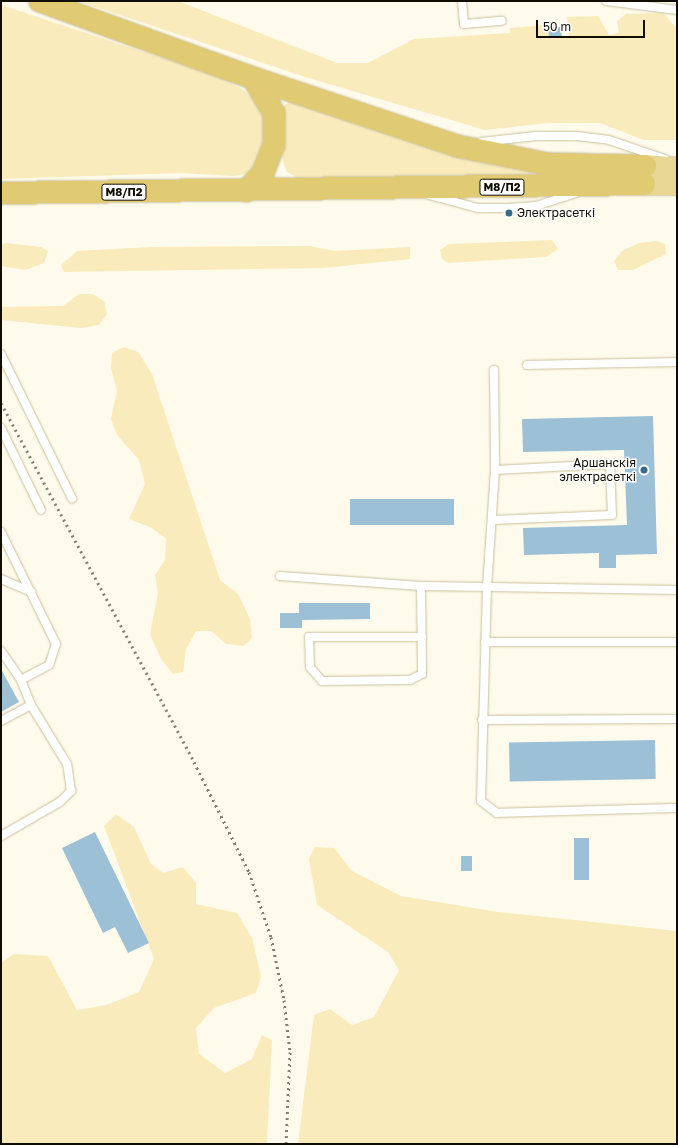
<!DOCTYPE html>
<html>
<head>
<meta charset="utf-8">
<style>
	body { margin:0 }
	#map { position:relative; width:678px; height:1145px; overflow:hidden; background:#fffbec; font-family:"Golos Text",sans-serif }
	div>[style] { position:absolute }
	.green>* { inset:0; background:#f9ebbc }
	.building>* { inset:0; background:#9cc0d5; transform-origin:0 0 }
	.roads { filter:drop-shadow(0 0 1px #c9c09c) drop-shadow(0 0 1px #c9c09c) }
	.service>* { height:8px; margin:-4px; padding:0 4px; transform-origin:4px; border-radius:4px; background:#fff }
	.primary>* { height:22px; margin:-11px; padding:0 11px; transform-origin:11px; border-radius:11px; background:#e8d795 }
	.trunk>* { height:22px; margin:-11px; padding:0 11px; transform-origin:11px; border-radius:11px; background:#e0ca72 }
	.rail>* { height:3px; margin-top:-1.5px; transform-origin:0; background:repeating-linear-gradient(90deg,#827e71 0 2px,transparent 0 6px) }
	.dots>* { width:11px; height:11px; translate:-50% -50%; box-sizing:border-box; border:2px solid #fff; border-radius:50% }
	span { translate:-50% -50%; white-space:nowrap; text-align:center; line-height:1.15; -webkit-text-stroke:3px #fff; paint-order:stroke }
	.shield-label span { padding:1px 3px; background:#fff; border:1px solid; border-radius:3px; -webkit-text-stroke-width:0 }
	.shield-label { font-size:11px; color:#100c02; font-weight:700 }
	.poi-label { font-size:12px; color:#100c02 }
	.left { translate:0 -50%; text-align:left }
	.right { translate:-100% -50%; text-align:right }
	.frame { position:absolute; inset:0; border:2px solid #100c02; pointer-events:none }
	.scale { position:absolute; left:536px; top:20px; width:109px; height:18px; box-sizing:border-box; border:2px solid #100c02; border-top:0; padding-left:5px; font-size:12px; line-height:14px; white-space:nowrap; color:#100c02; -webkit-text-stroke:3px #fff; paint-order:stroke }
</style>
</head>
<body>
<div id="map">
	<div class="green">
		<div style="clip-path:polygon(78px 1px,178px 1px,337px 63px,368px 63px,414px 39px,510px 33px,510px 28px,547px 25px,549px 38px,569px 37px,567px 17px,598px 16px,609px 35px,619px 33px,617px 21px,626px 14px,663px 13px,677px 29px,677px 140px,644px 140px,600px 123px,548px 123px,485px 130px,305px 77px)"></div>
		<div style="clip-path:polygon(1px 5px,220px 77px,245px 91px,261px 108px,268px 134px,258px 165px,246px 174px,233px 176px,181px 173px,1px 179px)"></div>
		<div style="clip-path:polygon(290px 100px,438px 149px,549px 176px,299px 179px,287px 172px,283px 162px,280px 110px)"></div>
		<div style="clip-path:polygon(552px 240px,558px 249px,546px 257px,448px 263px,442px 259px,440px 250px,449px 244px)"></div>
		<div style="clip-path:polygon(656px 241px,665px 244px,666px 254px,633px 270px,618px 270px,614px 261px,622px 251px,639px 243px)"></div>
		<div style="clip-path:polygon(6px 243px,41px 247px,48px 251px,44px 263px,25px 270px,1px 266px,1px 245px)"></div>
		<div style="clip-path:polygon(310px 246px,334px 251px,410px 247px,410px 259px,324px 268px,64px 272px,61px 265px,77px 251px,151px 247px)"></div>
		<div style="clip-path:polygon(79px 294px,93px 294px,104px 301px,107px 314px,99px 325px,81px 328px,1px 320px,1px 307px,63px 306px)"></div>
		<div style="clip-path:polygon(124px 347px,138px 352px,152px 374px,220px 580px,238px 594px,250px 619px,252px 638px,244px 646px,226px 644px,211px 631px,196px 631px,186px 649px,183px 672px,173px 674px,161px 659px,150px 634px,158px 593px,155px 575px,165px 560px,166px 539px,152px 528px,129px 519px,145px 484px,139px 460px,117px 435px,111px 419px,117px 391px,111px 368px,112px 353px)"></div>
		<div style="clip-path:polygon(116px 814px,134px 827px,151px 864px,163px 873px,183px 867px,196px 883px,196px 904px,237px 913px,252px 938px,261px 976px,256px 993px,214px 1008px,196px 1028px,199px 1054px,225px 1073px,252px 1059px,262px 1035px,272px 1040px,267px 1144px,1px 1144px,1px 963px,14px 954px,48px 956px,77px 1010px,106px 1005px,139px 992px,154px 959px,104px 826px)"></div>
		<div style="clip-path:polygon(315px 847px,334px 848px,352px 871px,401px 896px,498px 912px,677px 931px,677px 1144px,298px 1144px,314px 1015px,330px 1009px,352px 1025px,374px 1017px,399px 970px,388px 952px,317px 905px,309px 859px)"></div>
	</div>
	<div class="building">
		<div style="clip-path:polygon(548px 27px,561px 27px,562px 38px,549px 38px)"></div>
		<div style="clip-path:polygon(653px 416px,657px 554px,616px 555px,616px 568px,599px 568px,599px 553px,524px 555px,523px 528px,627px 525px,624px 450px,523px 452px,522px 419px)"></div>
		<div style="left:454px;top:499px;width:26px;height:104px;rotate:90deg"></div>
		<div style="clip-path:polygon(299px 603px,370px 603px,370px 619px,302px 620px,302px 628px,280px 628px,280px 613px,299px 613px)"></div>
		<div style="clip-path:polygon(1px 669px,19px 702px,1px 712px)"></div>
		<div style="left:655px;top:740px;width:39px;height:146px;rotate:89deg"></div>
		<div style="clip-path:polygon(95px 832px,149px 943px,128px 953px,115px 927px,103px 933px,62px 848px)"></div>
		<div style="left:574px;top:838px;width:15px;height:42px"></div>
		<div style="left:472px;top:856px;width:15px;height:11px;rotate:90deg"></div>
	</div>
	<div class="roads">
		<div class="service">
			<div style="left:462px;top:1px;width:23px;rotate:85deg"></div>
			<div style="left:464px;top:24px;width:38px;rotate:-5deg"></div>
			<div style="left:606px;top:1px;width:72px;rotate:7.2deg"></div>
			<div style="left:481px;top:142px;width:55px;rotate:-6.2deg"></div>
			<div style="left:536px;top:136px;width:41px"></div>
			<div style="left:577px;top:136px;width:32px;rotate:7deg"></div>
			<div style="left:609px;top:140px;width:59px;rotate:18.7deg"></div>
			<div style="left:429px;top:195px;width:51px;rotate:14.9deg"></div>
			<div style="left:478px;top:208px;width:30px"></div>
			<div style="left:508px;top:208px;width:28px;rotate:-4deg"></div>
			<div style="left:536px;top:206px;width:42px;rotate:-18deg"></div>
			<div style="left:1px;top:354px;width:161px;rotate:63.8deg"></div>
			<div style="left:527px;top:365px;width:150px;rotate:-1.1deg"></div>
			<div style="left:494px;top:370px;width:100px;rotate:89.4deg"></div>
			<div style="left:495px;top:470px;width:117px;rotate:93.9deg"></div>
			<div style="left:487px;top:587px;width:214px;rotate:91.6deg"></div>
			<div style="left:481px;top:801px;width:20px;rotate:37deg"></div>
			<div style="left:497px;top:813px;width:180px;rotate:-1.6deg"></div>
			<div style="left:1px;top:428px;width:91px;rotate:64deg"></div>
			<div style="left:493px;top:520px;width:119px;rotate:-2.4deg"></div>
			<div style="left:612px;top:515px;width:51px;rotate:-92.2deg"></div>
			<div style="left:610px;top:464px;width:115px;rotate:177deg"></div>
			<div style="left:1px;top:532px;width:125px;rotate:63.8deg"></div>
			<div style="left:56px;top:644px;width:22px;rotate:108deg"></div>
			<div style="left:49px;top:665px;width:32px;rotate:152deg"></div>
			<div style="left:280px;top:576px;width:141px;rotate:4.1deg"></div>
			<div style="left:421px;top:586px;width:256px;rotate:0.9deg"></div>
			<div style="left:1px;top:579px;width:33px;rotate:23deg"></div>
			<div style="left:421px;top:586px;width:88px;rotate:89.3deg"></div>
			<div style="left:422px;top:674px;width:13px;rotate:153deg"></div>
			<div style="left:410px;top:680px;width:88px;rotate:179.3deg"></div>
			<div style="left:322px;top:681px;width:18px;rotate:-131deg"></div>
			<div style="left:310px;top:667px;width:30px;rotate:-92deg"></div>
			<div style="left:309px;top:637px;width:113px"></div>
			<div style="left:485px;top:642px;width:192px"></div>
			<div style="left:1px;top:651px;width:35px;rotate:55deg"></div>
			<div style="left:21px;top:680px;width:27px;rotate:68deg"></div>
			<div style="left:31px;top:705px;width:34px;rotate:152deg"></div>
			<div style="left:482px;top:720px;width:195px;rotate:-0.3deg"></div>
			<div style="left:1px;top:836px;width:68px;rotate:-30deg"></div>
			<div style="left:60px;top:802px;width:16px;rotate:-45deg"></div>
			<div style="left:71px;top:791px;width:27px;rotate:-98deg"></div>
			<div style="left:67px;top:764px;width:69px;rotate:-121.4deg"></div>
		</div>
		<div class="primary">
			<div style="left:645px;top:166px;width:32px;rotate:5deg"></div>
			<div style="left:644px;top:184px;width:33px"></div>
		</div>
		<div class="trunk">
			<div style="left:40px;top:1px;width:226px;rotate:19.9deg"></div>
			<div style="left:253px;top:78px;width:215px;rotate:18.4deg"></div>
			<div style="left:457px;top:146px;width:93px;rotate:11.2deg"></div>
			<div style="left:548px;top:164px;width:97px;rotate:1.2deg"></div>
			<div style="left:246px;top:191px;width:25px;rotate:-47deg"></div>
			<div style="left:263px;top:173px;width:30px;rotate:-69deg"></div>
			<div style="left:274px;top:145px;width:32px;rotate:-90deg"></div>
			<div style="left:274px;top:113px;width:41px;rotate:-121deg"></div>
			<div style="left:1px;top:193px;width:643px;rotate:-0.8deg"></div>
		</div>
	</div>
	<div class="rail">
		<div style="left:1px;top:403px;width:408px;rotate:61.7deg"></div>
		<div style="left:194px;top:762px;width:123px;rotate:63.4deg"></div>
		<div style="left:249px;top:872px;width:69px;rotate:71.3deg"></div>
		<div style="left:271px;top:937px;width:64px;rotate:78.3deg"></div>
		<div style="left:284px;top:1000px;width:52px;rotate:83.4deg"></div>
		<div style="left:290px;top:1052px;width:92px;rotate:92.5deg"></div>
	</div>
	<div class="dots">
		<div style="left:509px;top:213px;background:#376c88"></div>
		<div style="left:644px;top:470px;background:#376c88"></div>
	</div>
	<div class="shield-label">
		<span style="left:502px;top:187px">М8/П2</span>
		<span style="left:124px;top:192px">М8/П2</span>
	</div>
	<div class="poi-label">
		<span class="left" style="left:517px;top:213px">Электрасеткі</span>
		<span class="right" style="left:636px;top:470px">Аршанскія<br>электрасеткі</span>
	</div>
	<div class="frame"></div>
	<div class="scale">50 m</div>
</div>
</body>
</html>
